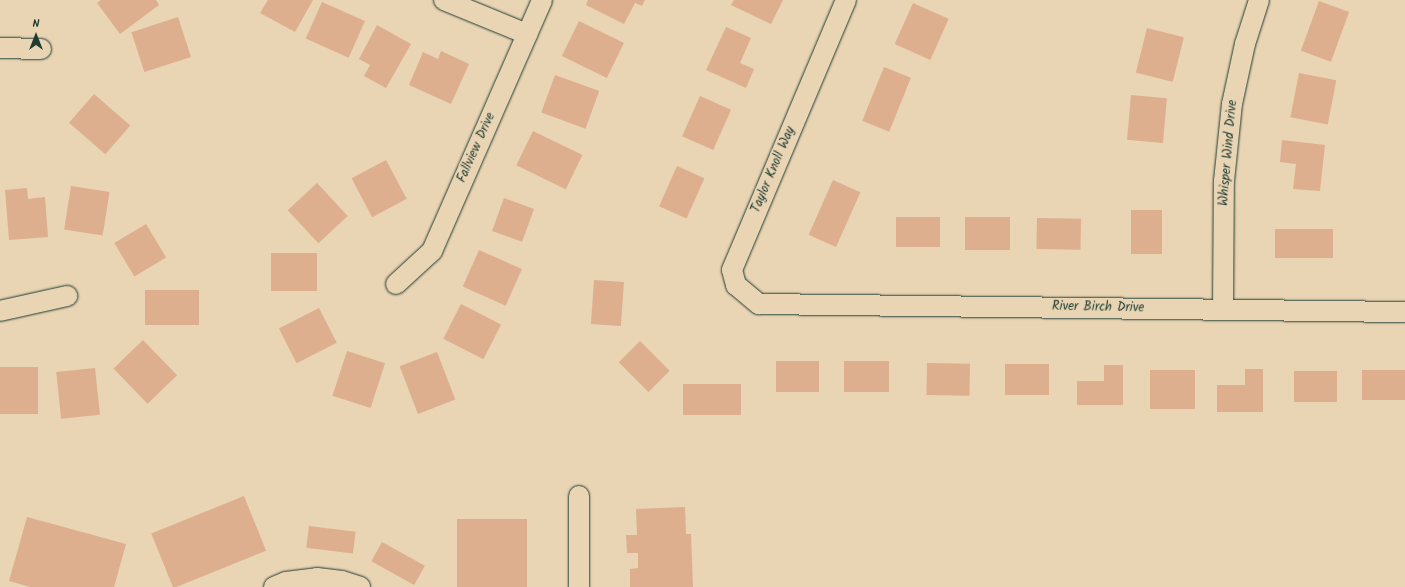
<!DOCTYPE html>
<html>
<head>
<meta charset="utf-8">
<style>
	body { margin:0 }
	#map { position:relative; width:1405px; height:587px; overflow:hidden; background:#e9d4b3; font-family:Kalam,sans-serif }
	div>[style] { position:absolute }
	.building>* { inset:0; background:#ddaf8e; transform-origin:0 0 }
	.roads { filter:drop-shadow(0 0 1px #1f3d34) drop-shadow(0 0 1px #1f3d34) }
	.minor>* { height:20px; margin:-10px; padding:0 10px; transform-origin:10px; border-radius:10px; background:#e9d4b3 }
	span { translate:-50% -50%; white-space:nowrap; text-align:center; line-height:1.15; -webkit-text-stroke:3px #e9d4b3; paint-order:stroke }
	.street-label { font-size:13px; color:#1f3d34 }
	.north { position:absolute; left:16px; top:16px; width:40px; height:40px; -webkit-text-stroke:3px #e9d4b3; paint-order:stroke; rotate:0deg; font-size:11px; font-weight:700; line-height:16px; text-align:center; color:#1f3d34 }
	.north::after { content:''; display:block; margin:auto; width:14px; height:18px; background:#1f3d34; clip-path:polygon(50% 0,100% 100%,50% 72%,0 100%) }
</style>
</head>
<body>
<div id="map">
	<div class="building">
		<div style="clip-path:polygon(101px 0,156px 0,159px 5px,120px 34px,97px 3px)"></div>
		<div style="clip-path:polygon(268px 0,313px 0,295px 32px,260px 13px)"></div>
		<div style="clip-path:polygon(588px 0,645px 0,642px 6px,635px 3px,624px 24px,586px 5px)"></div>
		<div style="clip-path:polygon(734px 0,783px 0,771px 24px,731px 5px)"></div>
		<div style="left:1319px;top:1px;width:32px;height:53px;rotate:20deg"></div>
		<div style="left:322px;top:2px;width:47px;height:40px;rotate:24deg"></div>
		<div style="left:913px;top:3px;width:39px;height:45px;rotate:24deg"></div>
		<div style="left:178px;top:17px;width:42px;height:49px;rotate:72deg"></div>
		<div style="left:579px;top:21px;width:50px;height:39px;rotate:26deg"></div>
		<div style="clip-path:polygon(377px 25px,411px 44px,386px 88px,364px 76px,370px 65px,359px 59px)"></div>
		<div style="clip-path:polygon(726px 27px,751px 38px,740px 63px,754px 69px,746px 88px,706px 70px)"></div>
		<div style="left:1147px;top:28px;width:38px;height:46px;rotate:14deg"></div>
		<div style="clip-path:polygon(441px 51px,469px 64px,451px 104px,409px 85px,423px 52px,438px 59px)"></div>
		<div style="left:884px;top:67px;width:29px;height:58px;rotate:22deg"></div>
		<div style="left:1299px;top:73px;width:38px;height:45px;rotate:11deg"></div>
		<div style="left:555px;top:75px;width:47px;height:40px;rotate:20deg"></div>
		<div style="left:94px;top:94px;width:48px;height:38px;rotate:41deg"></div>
		<div style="left:1131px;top:95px;width:36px;height:45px;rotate:5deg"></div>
		<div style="left:700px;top:96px;width:34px;height:44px;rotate:24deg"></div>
		<div style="left:533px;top:131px;width:55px;height:38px;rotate:26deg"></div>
		<div style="clip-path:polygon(1282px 140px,1325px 145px,1320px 191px,1293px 189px,1296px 164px,1280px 162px)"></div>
		<div style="left:386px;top:160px;width:44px;height:39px;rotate:62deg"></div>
		<div style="left:677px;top:166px;width:30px;height:44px;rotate:24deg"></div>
		<div style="left:833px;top:180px;width:30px;height:60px;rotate:24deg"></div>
		<div style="left:317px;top:183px;width:45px;height:40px;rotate:47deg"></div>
		<div style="left:71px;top:186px;width:39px;height:44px;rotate:9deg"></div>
		<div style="clip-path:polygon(27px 188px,28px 199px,45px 197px,48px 237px,9px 240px,5px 190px)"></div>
		<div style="left:504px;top:198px;width:32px;height:35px;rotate:20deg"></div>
		<div style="left:1131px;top:210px;width:31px;height:44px"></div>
		<div style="left:896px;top:217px;width:44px;height:30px"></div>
		<div style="left:965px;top:217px;width:45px;height:33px"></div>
		<div style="left:1037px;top:218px;width:44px;height:31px;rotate:1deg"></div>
		<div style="left:146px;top:224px;width:39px;height:37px;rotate:59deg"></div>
		<div style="left:1275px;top:229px;width:58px;height:29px"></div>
		<div style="left:479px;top:250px;width:47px;height:40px;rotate:24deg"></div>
		<div style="left:271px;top:253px;width:46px;height:38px"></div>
		<div style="left:594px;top:280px;width:30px;height:44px;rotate:4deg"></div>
		<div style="left:145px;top:290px;width:54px;height:35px"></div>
		<div style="left:461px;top:304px;width:45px;height:39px;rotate:27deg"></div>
		<div style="left:319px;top:308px;width:39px;height:45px;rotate:63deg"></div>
		<div style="left:143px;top:340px;width:49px;height:41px;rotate:46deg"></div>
		<div style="left:640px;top:341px;width:42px;height:30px;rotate:45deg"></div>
		<div style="left:347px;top:351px;width:40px;height:47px;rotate:18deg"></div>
		<div style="left:437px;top:352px;width:51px;height:40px;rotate:69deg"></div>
		<div style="left:776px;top:361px;width:43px;height:31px"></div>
		<div style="left:844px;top:361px;width:45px;height:31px"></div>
		<div style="left:927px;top:363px;width:43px;height:32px;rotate:1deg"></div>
		<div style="left:1005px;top:364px;width:44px;height:31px"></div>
		<div style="clip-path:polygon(1104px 365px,1123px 365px,1123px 405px,1077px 405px,1077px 381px,1104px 381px)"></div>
		<div style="left:0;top:367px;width:38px;height:47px"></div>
		<div style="left:95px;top:368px;width:47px;height:39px;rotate:84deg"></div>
		<div style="clip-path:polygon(1245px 369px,1263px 369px,1263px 412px,1217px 412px,1217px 385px,1245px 385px)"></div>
		<div style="left:1150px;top:370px;width:45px;height:39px"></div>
		<div style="left:1362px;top:370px;width:43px;height:30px"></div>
		<div style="left:1294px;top:371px;width:43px;height:31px"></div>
		<div style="left:683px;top:384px;width:58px;height:31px"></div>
		<div style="left:244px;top:496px;width:59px;height:100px;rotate:68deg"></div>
		<div style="clip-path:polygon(685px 507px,686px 534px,691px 534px,693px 587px,630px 587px,630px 569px,638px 568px,638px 553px,627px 553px,626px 535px,637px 535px,636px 509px)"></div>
		<div style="clip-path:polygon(27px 517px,126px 544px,114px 587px,30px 587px,9px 581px)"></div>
		<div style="left:527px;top:519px;width:68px;height:70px;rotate:90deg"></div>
		<div style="left:309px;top:526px;width:47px;height:22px;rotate:7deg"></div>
		<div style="left:382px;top:542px;width:49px;height:22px;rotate:29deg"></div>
	</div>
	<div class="roads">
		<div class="minor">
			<div style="left:444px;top:0;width:90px;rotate:22.3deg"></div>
			<div style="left:846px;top:0;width:293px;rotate:112.9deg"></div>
			<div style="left:732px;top:270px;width:16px;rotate:75deg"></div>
			<div style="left:736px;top:285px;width:30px;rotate:40deg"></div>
			<div style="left:759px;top:304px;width:646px;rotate:0.71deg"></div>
			<div style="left:0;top:48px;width:41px;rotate:1.4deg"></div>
			<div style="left:396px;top:284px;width:49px;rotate:-42.5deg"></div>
			<div style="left:432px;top:251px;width:274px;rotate:-66.3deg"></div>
			<div style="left:1223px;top:309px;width:128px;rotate:-89.6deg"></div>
			<div style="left:1224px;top:181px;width:77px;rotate:-84.1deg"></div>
			<div style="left:1232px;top:104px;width:61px;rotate:-77.8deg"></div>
			<div style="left:1245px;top:44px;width:46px;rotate:-72.3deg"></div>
			<div style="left:0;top:311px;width:69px;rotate:-12.6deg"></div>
			<div style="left:579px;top:496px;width:91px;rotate:90deg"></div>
			<div style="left:274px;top:587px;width:13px;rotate:-23deg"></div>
			<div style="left:286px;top:582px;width:31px;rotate:-7deg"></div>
			<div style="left:317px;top:578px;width:25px;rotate:7deg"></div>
			<div style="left:342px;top:581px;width:19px;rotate:18deg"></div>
		</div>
	</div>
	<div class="street-label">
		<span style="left:477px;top:148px;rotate:-66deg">Fallview Drive</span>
		<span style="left:1229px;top:153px;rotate:-85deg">Whisper Wind Drive</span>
		<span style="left:774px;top:170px;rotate:-67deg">Taylor Knoll Way</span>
		<span style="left:1098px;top:308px;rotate:1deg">River Birch Drive</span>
	</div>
	<div class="north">N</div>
</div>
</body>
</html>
